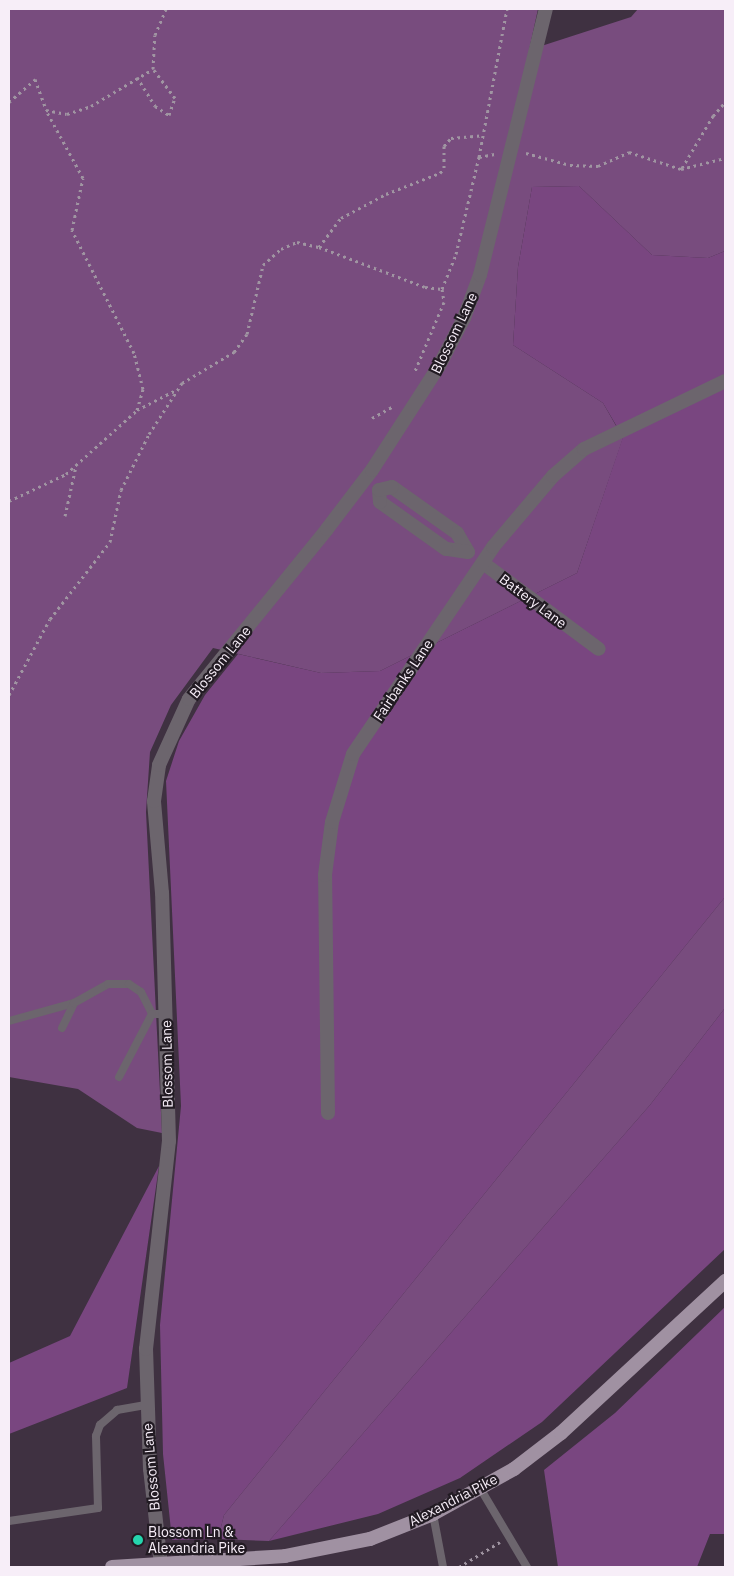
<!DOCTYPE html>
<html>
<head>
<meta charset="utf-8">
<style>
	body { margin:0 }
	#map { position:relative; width:734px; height:1576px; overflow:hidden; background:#3f3141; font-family:"IBM Plex Sans",sans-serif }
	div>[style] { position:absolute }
	.green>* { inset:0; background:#784c7e }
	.forest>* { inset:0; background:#794680 }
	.path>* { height:3px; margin-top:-1.5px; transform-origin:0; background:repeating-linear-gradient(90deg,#a095a2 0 2.5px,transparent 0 6.5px) }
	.service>* { height:8px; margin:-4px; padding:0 4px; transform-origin:4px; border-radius:4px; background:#6c656d }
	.minor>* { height:14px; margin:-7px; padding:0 7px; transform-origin:7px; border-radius:7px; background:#6c656d }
	.primary>* { height:14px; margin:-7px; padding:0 7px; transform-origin:7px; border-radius:7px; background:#a091a2 }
	.dots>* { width:14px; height:14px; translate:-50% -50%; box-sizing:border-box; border:2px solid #221b23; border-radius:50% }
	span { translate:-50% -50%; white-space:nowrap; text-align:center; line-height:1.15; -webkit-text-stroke:4.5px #221b23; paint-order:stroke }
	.street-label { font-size:14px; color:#f7eef8 }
	.poi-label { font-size:14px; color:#f7eef8 }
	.left { translate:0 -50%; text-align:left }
	.frame { position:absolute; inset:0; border:10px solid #f7eef8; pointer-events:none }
</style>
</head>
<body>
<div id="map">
	<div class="green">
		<div style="clip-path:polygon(9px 9px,538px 9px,529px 50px,631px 17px,638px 9px,725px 9px,725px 251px,708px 258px,652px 255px,579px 186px,532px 187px,518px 267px,513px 345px,603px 403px,623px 438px,577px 573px,380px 671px,321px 673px,213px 648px,171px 705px,150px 752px,146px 812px,162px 1133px,137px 1128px,78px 1089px,9px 1077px)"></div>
		<div style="clip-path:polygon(725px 897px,725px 1008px,650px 1105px,269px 1541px,218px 1539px,224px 1515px)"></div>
	</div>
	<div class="forest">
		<div style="clip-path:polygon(579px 186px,652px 255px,708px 258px,725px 251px,725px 897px,224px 1515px,218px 1539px,172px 1540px,163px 1454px,160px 1325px,181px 1106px,166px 781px,179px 741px,205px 695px,238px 654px,321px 673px,380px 671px,577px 573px,623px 437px,603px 403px,513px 345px,518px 267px,532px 187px)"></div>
		<div style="clip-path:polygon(725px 1008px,725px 1249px,542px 1422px,460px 1478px,378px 1514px,269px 1541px,650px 1105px)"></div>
		<div style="clip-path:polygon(159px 1166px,127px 1388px,9px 1434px,9px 1363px,70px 1336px)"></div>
		<div style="clip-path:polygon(725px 1307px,725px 1534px,710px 1534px,697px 1567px,558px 1567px,544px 1470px,615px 1413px)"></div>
	</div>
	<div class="path">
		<div style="left:137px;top:77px;width:34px;rotate:58deg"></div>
		<div style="left:155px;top:106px;width:17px;rotate:33deg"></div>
		<div style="left:169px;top:115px;width:18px;rotate:-71deg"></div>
		<div style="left:175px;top:98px;width:36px;rotate:-127deg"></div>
		<div style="left:9px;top:102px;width:35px;rotate:-41deg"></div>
		<div style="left:35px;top:79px;width:33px;rotate:70deg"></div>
		<div style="left:46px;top:110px;width:21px;rotate:11deg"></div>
		<div style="left:67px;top:114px;width:25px;rotate:-18deg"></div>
		<div style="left:91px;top:106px;width:72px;rotate:-30.8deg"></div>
		<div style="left:153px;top:69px;width:34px;rotate:-87deg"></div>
		<div style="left:155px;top:35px;width:28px;rotate:-67deg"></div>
		<div style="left:526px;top:153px;width:46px;rotate:15.3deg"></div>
		<div style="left:570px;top:165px;width:28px;rotate:2deg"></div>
		<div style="left:598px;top:166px;width:34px;rotate:-24deg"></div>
		<div style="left:629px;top:152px;width:55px;rotate:18.1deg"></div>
		<div style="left:681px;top:169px;width:45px;rotate:-14deg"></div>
		<div style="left:479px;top:157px;width:151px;rotate:-79.3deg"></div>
		<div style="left:682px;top:168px;width:61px;rotate:-59.2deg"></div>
		<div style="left:713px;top:116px;width:18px;rotate:-49deg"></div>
		<div style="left:319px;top:247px;width:36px;rotate:-53deg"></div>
		<div style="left:341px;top:218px;width:51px;rotate:-28.1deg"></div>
		<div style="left:386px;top:194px;width:58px;rotate:-21.3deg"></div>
		<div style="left:440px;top:173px;width:6px;rotate:-51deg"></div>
		<div style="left:444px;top:168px;width:22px;rotate:-90deg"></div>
		<div style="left:444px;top:146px;width:11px;rotate:-49deg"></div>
		<div style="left:451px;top:138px;width:32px;rotate:-5deg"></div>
		<div style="left:442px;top:289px;width:38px;rotate:-68deg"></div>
		<div style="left:456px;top:254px;width:100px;rotate:-76.7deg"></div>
		<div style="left:479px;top:157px;width:16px;rotate:-11deg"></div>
		<div style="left:137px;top:410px;width:44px;rotate:-27.1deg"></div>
		<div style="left:372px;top:418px;width:25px;rotate:-29deg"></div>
		<div style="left:9px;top:501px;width:63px;rotate:-25.3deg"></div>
		<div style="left:66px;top:474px;width:96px;rotate:-42deg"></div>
		<div style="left:137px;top:410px;width:22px;rotate:-74deg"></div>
		<div style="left:143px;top:389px;width:37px;rotate:-104deg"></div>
		<div style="left:134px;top:353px;width:138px;rotate:-116.8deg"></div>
		<div style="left:72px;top:230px;width:53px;rotate:-78.1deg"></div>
		<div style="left:83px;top:178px;width:77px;rotate:-118.6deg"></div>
		<div style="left:65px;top:516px;width:51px;rotate:-77.6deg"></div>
		<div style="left:9px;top:695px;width:86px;rotate:-61.7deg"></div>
		<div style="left:50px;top:619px;width:98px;rotate:-52.1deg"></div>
		<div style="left:110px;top:542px;width:53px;rotate:-78.1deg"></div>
		<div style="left:121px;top:490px;width:63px;rotate:-63.4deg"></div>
		<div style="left:149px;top:434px;width:61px;rotate:-57.1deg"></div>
		<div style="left:182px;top:383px;width:61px;rotate:-30.8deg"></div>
		<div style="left:234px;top:352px;width:22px;rotate:-54deg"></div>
		<div style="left:247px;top:334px;width:71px;rotate:-76.9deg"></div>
		<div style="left:263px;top:265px;width:24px;rotate:-42deg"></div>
		<div style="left:281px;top:249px;width:17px;rotate:-24deg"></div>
		<div style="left:297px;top:242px;width:23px;rotate:13deg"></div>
		<div style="left:319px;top:247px;width:113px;rotate:20.7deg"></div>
		<div style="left:425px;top:287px;width:17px;rotate:7deg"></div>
		<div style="left:442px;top:289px;width:13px;rotate:81deg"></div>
		<div style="left:444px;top:302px;width:75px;rotate:112.8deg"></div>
		<div style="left:459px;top:1567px;width:48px;rotate:-31.4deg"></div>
	</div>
	<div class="service">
		<div style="left:9px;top:1021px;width:67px;rotate:-15.5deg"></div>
		<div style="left:62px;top:1028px;width:28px;rotate:-64deg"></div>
		<div style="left:74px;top:1003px;width:39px;rotate:-29deg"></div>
		<div style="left:108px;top:984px;width:21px"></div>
		<div style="left:129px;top:984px;width:14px;rotate:34deg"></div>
		<div style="left:141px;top:992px;width:25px;rotate:63deg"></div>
		<div style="left:152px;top:1014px;width:13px"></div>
		<div style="left:119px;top:1077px;width:71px;rotate:-62.4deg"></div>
		<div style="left:480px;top:1488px;width:92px;rotate:59.3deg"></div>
		<div style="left:433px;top:1514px;width:54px;rotate:79.3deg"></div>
		<div style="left:9px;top:1521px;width:90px;rotate:-8.3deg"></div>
		<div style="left:98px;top:1508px;width:72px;rotate:-91.6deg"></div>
		<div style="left:96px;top:1436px;width:12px;rotate:-70deg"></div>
		<div style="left:100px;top:1425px;width:23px;rotate:-41deg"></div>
		<div style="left:117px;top:1410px;width:29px;rotate:-10deg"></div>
	</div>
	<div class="minor">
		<div style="left:392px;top:487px;width:80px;rotate:35.3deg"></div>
		<div style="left:457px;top:533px;width:22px;rotate:60deg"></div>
		<div style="left:468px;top:552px;width:22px;rotate:-172deg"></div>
		<div style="left:446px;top:549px;width:81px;rotate:-144.5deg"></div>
		<div style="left:380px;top:502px;width:12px;rotate:-95deg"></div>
		<div style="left:379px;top:490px;width:13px;rotate:-13deg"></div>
		<div style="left:483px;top:563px;width:144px;rotate:36.6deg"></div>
		<div style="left:328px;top:1113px;width:238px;rotate:-90.7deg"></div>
		<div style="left:325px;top:875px;width:53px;rotate:-82.5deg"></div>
		<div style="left:332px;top:822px;width:71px;rotate:-72.8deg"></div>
		<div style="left:353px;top:754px;width:250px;rotate:-55.9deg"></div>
		<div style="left:493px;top:547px;width:93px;rotate:-49.8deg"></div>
		<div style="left:553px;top:476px;width:41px;rotate:-41.1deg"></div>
		<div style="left:584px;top:449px;width:157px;rotate:-25.7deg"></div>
		<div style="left:161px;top:1565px;width:97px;rotate:-96.5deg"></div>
		<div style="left:150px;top:1469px;width:120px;rotate:-91.9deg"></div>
		<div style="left:146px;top:1349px;width:209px;rotate:-83.7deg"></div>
		<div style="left:169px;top:1141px;width:248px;rotate:-91.6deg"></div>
		<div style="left:162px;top:893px;width:92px;rotate:-95deg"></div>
		<div style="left:154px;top:801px;width:36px;rotate:-82deg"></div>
		<div style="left:159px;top:765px;width:72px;rotate:-65.6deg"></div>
		<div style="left:189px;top:699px;width:219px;rotate:-50.9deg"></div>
		<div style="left:327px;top:529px;width:74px;rotate:-52.7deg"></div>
		<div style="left:372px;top:470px;width:124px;rotate:-57.2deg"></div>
		<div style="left:439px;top:366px;width:54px;rotate:-62.5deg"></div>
		<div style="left:464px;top:318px;width:46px;rotate:-69.6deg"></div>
		<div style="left:480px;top:275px;width:274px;rotate:-76.1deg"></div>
	</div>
	<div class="primary">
		<div style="left:112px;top:1567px;width:173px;rotate:-3.6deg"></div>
		<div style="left:285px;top:1556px;width:87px;rotate:-11.3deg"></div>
		<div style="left:370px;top:1539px;width:68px;rotate:-21.6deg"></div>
		<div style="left:433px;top:1514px;width:93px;rotate:-29.1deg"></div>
		<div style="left:514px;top:1469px;width:59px;rotate:-37.5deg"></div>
		<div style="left:561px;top:1433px;width:224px;rotate:-42.8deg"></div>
	</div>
	<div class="dots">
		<div style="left:138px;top:1540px;background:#25d5ae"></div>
	</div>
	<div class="street-label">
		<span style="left:454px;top:333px;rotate:-64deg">Blossom Lane</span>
		<span style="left:533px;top:601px;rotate:37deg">Battery Lane</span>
		<span style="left:220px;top:662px;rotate:-51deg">Blossom Lane</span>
		<span style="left:403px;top:680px;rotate:-56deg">Fairbanks Lane</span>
		<span style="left:167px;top:1064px;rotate:-91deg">Blossom Lane</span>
		<span style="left:151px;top:1467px;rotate:-95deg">Blossom Lane</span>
		<span style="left:453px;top:1500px;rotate:-27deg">Alexandria Pike</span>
	</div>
	<div class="poi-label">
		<span class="left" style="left:148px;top:1540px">Blossom Ln &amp;<br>Alexandria Pike</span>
	</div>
	<div class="frame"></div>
</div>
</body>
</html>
